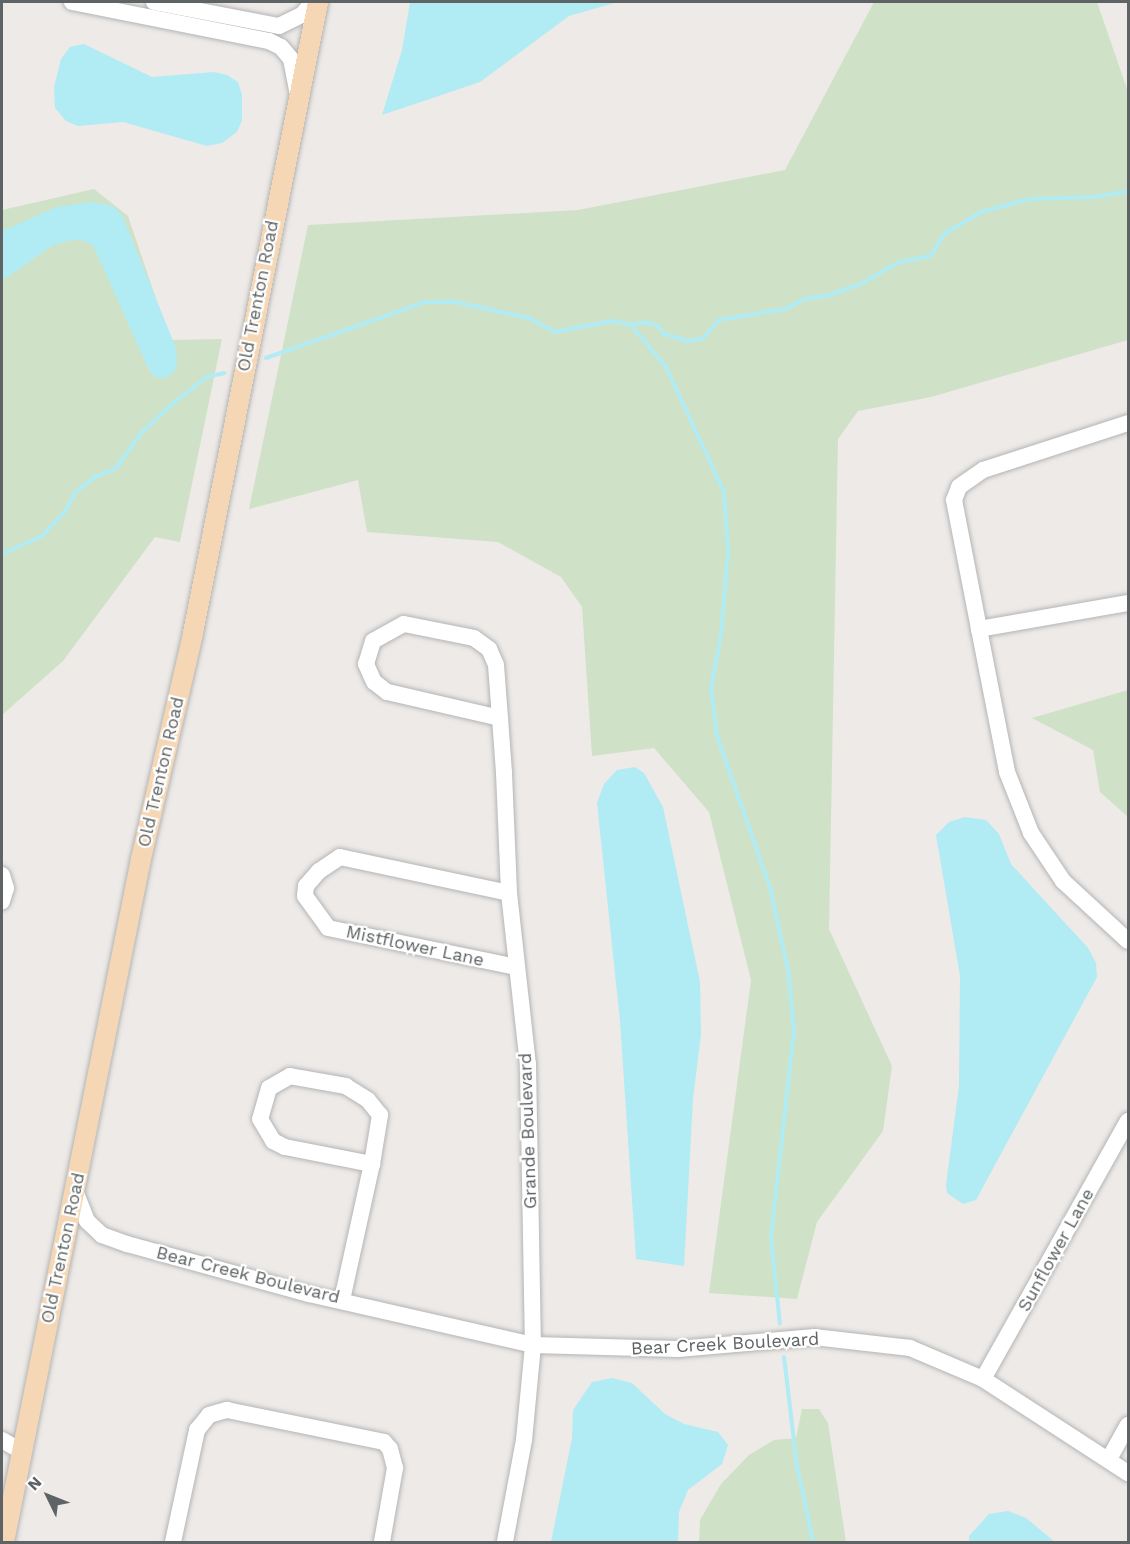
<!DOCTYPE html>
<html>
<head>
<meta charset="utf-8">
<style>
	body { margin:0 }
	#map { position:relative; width:1130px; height:1544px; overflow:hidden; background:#eeeae7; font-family:"Work Sans",sans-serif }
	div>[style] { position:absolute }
	.green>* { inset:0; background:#cfe2c7 }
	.water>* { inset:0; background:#b1ebf4 }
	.stream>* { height:4px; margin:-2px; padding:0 2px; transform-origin:2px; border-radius:2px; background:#b1ebf4 }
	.roads { filter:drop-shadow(0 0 2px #b2b5b7) drop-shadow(0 0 2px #b2b5b7) }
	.minor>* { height:16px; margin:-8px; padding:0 8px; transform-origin:8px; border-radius:8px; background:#fff }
	.major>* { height:20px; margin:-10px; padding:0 10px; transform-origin:10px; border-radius:10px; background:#f5d7b5 }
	span { translate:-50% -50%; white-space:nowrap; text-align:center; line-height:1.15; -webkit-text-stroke:4.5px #fff; paint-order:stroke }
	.street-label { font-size:18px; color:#5e6365 }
	.frame { position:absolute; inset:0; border:3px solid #5e6365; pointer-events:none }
	.north { position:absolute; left:18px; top:1466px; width:60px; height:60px; -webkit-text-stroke:4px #fff; paint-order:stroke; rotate:313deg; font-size:16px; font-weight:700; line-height:24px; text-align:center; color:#5e6365 }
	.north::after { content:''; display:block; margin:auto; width:21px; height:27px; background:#5e6365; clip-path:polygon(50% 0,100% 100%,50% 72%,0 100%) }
</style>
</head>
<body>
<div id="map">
	<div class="green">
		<div style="clip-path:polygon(874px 2px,1097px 2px,1128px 92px,1128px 340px,931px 397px,858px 411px,838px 439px,829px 929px,892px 1066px,883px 1131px,817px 1222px,797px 1299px,709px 1293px,751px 980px,709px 812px,654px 748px,592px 756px,582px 607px,561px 577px,498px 542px,367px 532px,358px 480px,249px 509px,308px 225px,578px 210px,785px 170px)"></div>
		<div style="clip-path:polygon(94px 189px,128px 216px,170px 340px,222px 339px,180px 542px,155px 537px,63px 661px,2px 715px,2px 210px)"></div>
		<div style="clip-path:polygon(1128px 690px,1128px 817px,1100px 792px,1093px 750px,1032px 718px)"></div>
		<div style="clip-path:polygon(802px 1409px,819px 1409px,828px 1423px,846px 1542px,699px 1542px,700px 1520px,721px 1484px,749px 1455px,774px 1440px,796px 1438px)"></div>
	</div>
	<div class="water">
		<div style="clip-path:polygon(410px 2px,618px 2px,569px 16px,480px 82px,382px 115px,402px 50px)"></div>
		<div style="clip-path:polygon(84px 44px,152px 77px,214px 72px,227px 75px,238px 82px,242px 95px,242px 120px,237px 132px,222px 143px,207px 146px,123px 122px,78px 126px,66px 121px,55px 108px,54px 87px,61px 59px,70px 47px)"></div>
		<div style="clip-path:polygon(91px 202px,113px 206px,122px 215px,176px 348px,177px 368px,166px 378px,154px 377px,148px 368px,93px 245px,78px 239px,53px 245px,2px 281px,2px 231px,57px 207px)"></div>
		<div style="clip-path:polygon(635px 767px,644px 773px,663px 807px,700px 982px,701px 1034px,693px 1099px,684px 1266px,636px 1259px,620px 1021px,597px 803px,604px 784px,617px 770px)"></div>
		<div style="clip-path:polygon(965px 817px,986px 820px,999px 834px,1011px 864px,1088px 948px,1096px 963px,1097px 977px,976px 1200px,963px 1204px,947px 1193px,946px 1185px,959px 1086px,960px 976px,936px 835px,949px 822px)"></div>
		<div style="clip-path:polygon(612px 1378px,632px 1383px,665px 1414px,684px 1424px,718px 1432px,728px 1445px,722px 1464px,688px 1490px,679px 1512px,678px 1542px,551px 1542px,572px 1438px,573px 1410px,592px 1382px)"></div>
		<div style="clip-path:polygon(1008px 1511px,1026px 1518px,1055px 1542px,969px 1542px,969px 1536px,989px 1514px)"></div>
	</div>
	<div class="stream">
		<div style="left:631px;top:325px;width:55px;rotate:50.2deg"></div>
		<div style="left:666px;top:367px;width:138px;rotate:65.1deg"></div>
		<div style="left:724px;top:492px;width:59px;rotate:86.1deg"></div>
		<div style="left:728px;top:551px;width:84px;rotate:94.8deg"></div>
		<div style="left:721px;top:635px;width:54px;rotate:100.7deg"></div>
		<div style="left:711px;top:688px;width:48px;rotate:82.9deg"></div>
		<div style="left:717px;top:736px;width:160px;rotate:70.7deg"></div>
		<div style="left:770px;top:887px;width:85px;rotate:77.8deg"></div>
		<div style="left:788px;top:970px;width:61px;rotate:84.4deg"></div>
		<div style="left:794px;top:1031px;width:206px;rotate:96.4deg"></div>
		<div style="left:771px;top:1236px;width:88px;rotate:84.2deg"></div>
		<div style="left:266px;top:358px;width:169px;rotate:-19.4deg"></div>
		<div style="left:425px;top:302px;width:30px"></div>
		<div style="left:455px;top:302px;width:76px;rotate:12.2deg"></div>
		<div style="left:529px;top:318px;width:30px;rotate:28deg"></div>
		<div style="left:555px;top:332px;width:58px;rotate:-10.9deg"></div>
		<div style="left:612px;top:321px;width:19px;rotate:12deg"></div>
		<div style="left:631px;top:325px;width:14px;rotate:-12deg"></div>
		<div style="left:645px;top:322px;width:12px;rotate:14deg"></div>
		<div style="left:657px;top:325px;width:11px;rotate:52deg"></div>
		<div style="left:664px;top:334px;width:24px;rotate:17deg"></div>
		<div style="left:687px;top:341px;width:15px;rotate:-8deg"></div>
		<div style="left:702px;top:339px;width:25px;rotate:-48deg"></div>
		<div style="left:719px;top:320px;width:67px;rotate:-9.5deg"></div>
		<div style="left:785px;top:309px;width:21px;rotate:-28deg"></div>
		<div style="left:804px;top:299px;width:22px;rotate:-8deg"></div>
		<div style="left:826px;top:296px;width:37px;rotate:-19deg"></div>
		<div style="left:861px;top:284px;width:44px;rotate:-30.1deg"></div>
		<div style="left:899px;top:262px;width:33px;rotate:-11deg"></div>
		<div style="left:931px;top:256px;width:26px;rotate:-59deg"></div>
		<div style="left:944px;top:234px;width:43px;rotate:-30.7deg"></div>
		<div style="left:981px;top:212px;width:51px;rotate:-14.9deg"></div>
		<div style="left:1030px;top:199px;width:65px;rotate:-1.8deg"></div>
		<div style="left:1095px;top:197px;width:34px;rotate:-10deg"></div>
		<div style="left:2px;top:554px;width:44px;rotate:-24.2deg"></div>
		<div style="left:42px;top:536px;width:34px;rotate:-47deg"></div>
		<div style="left:65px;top:511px;width:21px;rotate:-61deg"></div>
		<div style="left:75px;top:493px;width:26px;rotate:-39deg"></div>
		<div style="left:95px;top:477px;width:23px;rotate:-23deg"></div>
		<div style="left:116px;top:468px;width:44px;rotate:-54.2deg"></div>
		<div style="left:142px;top:432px;width:46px;rotate:-42.4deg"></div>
		<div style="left:176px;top:401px;width:39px;rotate:-38deg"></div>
		<div style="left:207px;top:377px;width:18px;rotate:-13deg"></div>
		<div style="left:784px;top:1357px;width:110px;rotate:83.2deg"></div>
		<div style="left:797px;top:1466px;width:78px;rotate:78.1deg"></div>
	</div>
	<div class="roads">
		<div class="minor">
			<div style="left:72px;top:2px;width:201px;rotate:11.2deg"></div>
			<div style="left:269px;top:41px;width:13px;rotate:27deg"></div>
			<div style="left:281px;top:47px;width:16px;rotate:50deg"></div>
			<div style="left:291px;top:59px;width:33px;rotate:79deg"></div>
			<div style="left:154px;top:2px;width:127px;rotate:10.9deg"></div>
			<div style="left:279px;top:26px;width:25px;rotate:-26deg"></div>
			<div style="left:302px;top:15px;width:17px;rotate:-50deg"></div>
			<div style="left:1128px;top:423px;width:152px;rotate:162deg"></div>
			<div style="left:983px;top:470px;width:29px;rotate:145deg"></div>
			<div style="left:959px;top:487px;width:14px;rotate:111deg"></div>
			<div style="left:954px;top:500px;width:131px;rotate:79deg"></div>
			<div style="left:979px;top:629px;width:151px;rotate:-9.9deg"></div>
			<div style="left:979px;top:629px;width:146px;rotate:78.9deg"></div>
			<div style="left:1007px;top:772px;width:66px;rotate:68.5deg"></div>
			<div style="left:1031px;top:833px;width:58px;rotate:56.3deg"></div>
			<div style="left:1063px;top:881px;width:88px;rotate:42.7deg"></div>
			<div style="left:500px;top:718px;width:116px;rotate:-167deg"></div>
			<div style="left:387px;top:692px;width:16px;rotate:-142deg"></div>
			<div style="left:374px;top:682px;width:20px;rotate:-114deg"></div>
			<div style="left:366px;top:664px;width:24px;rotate:-73deg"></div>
			<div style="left:373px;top:641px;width:35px;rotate:-29deg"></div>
			<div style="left:404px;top:624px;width:71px;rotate:11.3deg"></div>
			<div style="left:474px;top:638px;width:19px;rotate:36deg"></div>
			<div style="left:489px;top:649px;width:17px;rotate:66deg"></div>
			<div style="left:496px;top:665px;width:53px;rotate:85.7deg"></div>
			<div style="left:500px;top:718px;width:55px;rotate:85.8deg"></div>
			<div style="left:504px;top:773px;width:120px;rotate:87.6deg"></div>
			<div style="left:509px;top:893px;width:172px;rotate:83.7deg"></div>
			<div style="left:528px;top:1064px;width:281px;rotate:89deg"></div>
			<div style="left:533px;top:1345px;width:95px;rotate:95.4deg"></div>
			<div style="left:524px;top:1440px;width:104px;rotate:100.6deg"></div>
			<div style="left:2px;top:875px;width:14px;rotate:73deg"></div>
			<div style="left:6px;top:888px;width:14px;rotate:107deg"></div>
			<div style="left:509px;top:893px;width:173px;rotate:-168deg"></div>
			<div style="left:340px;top:857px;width:25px;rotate:146deg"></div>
			<div style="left:319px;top:871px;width:20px;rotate:131deg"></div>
			<div style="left:306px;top:886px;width:10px;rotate:96deg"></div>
			<div style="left:305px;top:896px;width:39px;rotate:54deg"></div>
			<div style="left:328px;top:928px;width:193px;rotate:11.7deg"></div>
			<div style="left:75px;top:1191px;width:32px;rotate:68deg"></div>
			<div style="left:87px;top:1221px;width:21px;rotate:43deg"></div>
			<div style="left:102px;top:1235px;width:27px;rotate:20deg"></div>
			<div style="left:127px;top:1244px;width:189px;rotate:15.4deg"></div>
			<div style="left:309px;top:1294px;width:230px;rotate:12.8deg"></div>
			<div style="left:533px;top:1345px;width:145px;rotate:1.6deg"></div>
			<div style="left:678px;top:1349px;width:137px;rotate:-5deg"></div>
			<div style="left:814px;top:1337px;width:97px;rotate:6.5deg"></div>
			<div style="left:910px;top:1348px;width:79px;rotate:23deg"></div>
			<div style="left:983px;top:1379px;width:173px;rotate:33deg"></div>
			<div style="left:342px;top:1300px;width:139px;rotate:-77.6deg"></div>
			<div style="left:372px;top:1164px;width:50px;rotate:-80.7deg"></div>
			<div style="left:380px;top:1115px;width:19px;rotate:-129deg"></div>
			<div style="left:368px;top:1100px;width:26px;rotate:-148deg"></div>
			<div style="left:346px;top:1086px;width:57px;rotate:-169.9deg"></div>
			<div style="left:290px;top:1076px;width:24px;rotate:150deg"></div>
			<div style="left:269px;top:1088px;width:32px;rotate:106deg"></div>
			<div style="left:260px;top:1119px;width:26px;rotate:59deg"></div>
			<div style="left:273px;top:1141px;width:13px;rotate:27deg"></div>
			<div style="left:285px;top:1147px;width:89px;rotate:11.1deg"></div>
			<div style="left:983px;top:1379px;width:296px;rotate:-60.7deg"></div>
			<div style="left:2px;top:1440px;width:22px;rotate:30deg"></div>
			<div style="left:1109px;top:1459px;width:39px;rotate:-61deg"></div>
			<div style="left:173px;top:1542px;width:115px;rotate:-77.9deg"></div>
			<div style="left:197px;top:1430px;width:19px;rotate:-51deg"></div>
			<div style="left:209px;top:1415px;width:19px;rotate:-16deg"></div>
			<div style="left:227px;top:1410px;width:160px;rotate:11.5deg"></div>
			<div style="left:384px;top:1442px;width:9px;rotate:49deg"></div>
			<div style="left:390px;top:1449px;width:20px;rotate:75deg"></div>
			<div style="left:395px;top:1468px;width:75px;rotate:100deg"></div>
		</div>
		<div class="major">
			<div style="left:4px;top:1542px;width:697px;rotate:-78.66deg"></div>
			<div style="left:141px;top:859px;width:232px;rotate:-77deg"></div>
			<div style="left:193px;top:633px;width:643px;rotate:-78.79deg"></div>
		</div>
	</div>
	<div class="street-label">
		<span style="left:258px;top:296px;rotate:-79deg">Old Trenton Road</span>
		<span style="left:161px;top:772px;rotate:-77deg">Old Trenton Road</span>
		<span style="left:415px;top:946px;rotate:12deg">Mistflower Lane</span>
		<span style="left:528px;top:1131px;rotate:-92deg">Grande Boulevard</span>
		<span style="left:63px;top:1248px;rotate:-78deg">Old Trenton Road</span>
		<span style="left:1056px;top:1250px;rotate:-61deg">Sunflower Lane</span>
		<span style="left:248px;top:1275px;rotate:14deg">Bear Creek Boulevard</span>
		<span style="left:725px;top:1344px;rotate:-3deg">Bear Creek Boulevard</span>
	</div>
	<div class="frame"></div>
	<div class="north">N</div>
</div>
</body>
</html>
